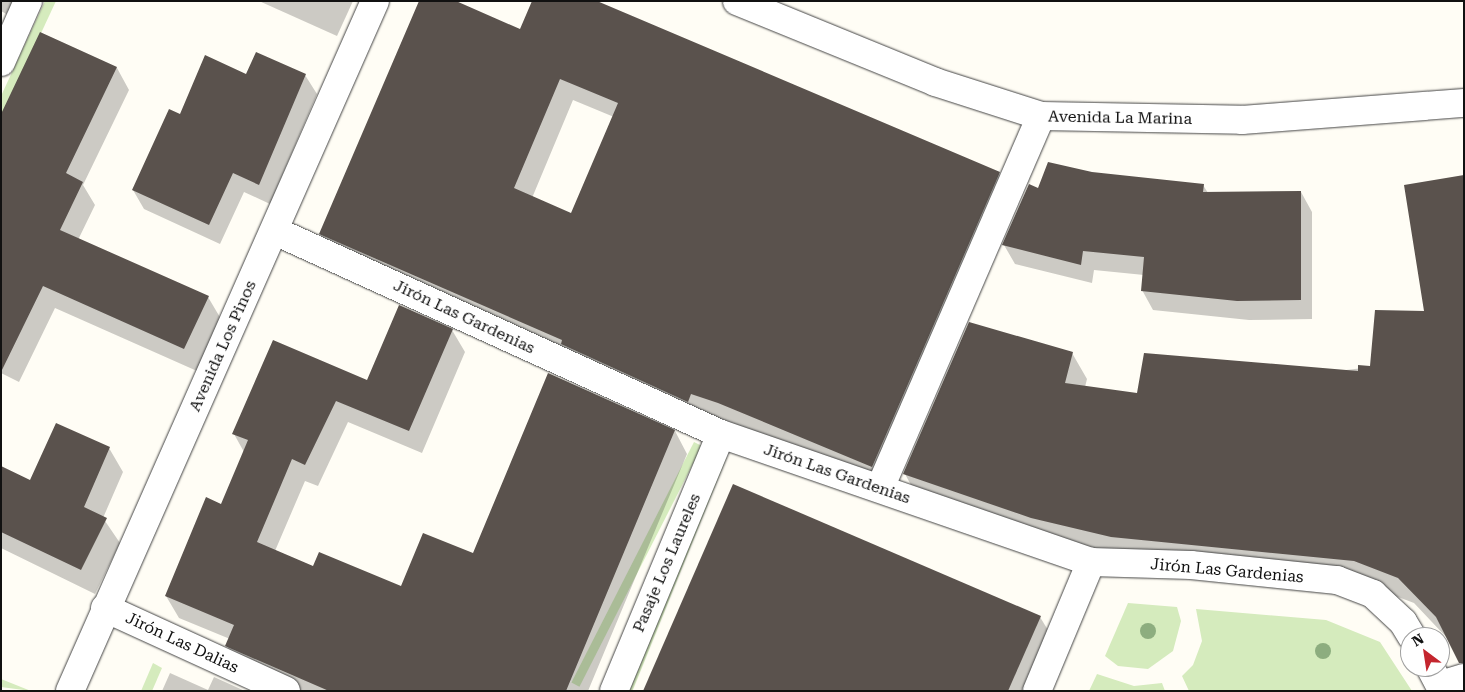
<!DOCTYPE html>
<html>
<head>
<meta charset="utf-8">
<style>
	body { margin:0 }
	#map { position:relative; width:1465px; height:692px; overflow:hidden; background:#fffdf5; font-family:"Roboto Serif",serif }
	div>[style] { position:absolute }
	.green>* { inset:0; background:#d5ebbd; transform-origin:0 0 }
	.shadow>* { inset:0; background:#0003 }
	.building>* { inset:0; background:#5a524d }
	.roads { filter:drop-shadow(0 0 1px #444) drop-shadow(0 0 1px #444) }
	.minor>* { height:28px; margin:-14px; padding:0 14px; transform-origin:14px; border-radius:14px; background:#fff }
	.trees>* { width:16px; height:16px; margin:-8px; border-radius:50%; background:#8dad7f }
	span { translate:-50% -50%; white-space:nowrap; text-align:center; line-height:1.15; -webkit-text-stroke:5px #fff; paint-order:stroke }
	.street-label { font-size:16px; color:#111 }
	.frame { position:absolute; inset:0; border:2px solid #111; pointer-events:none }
	.north { position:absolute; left:1400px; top:627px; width:50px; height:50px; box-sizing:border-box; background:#fff; border:1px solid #a0a0a0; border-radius:50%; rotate:329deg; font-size:14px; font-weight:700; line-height:20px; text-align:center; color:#111 }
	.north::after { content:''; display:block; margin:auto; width:18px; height:22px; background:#c4262e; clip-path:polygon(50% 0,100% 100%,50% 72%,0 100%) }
</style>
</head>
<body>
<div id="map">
	<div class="green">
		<div style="clip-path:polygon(45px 1px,56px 1px,1px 119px,1px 96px)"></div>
		<div style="left:694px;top:442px;width:9px;height:270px;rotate:27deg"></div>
		<div style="left:722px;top:456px;width:5px;height:255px;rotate:22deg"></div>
		<div style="clip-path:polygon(1128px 603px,1177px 607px,1181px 621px,1173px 651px,1148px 669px,1118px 666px,1105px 656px)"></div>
		<div style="clip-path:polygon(1196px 609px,1326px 620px,1380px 642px,1412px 691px,1189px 691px,1182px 676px,1193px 665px,1202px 641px)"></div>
		<div style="clip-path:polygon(153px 663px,162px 668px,152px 691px,141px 691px)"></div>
		<div style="clip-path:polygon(1097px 674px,1134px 686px,1162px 683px,1165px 691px,1089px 691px)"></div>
		<div style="clip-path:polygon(1px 679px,31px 691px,1px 687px)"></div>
	</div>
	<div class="shadow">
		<div style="clip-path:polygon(1px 1px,17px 1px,10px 16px,1px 11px)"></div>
		<div style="clip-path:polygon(259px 1px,353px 1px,337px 36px)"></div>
		<div style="clip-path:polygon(evenodd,521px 30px,999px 173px,1012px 195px,884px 489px,333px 256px,320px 234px,521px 30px,573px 100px,614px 117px,571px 215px,532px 198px,573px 100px)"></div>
		<div style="clip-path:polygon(41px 33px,117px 68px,129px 90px,83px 185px,95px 205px,78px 240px,208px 297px,221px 319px,197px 371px,55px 308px,19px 382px,1px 373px,1px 116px)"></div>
		<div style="clip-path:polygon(247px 75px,305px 75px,317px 94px,270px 204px,244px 192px,220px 244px,144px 209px,133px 190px,181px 116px)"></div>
		<div style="clip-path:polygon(1092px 173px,1203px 185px,1208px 193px,1301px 192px,1312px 212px,1312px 319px,1249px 320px,1153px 310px,1142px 290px,1144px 275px,1094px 270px,1092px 283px,1015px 264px,1004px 245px,1038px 190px)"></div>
		<div style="clip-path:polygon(1464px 176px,1464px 668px,1448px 639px,1414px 603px,1369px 586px,1127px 563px,919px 500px,905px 474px,1072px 353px,1087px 379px,1085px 387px,1138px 394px,1372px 367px,1426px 312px)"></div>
		<div style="clip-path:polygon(452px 330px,465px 352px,422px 453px,348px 422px,318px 486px,305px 481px,275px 551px,314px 567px,401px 588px,473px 555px,549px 374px,675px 431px,687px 454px,588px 691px,289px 691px,240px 668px,227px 646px,230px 639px,179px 618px,166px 596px,222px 505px,244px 452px,234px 434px,368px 382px)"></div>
		<div style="clip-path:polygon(109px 448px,123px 472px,103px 518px,120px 543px,95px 594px,1px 548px,1px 467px,31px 482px)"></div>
		<div style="clip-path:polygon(1040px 617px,1054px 640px,1032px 691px,644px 691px)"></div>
		<div style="clip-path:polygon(170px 673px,208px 690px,214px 677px,245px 691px,162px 691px)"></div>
	</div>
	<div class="building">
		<div style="clip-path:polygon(evenodd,419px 1px,456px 1px,520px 29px,532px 1px,597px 1px,1000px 172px,872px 467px,718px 403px,691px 394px,688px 402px,561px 344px,562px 340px,319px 234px,419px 1px,560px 79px,618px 103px,571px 213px,514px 188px,560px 79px)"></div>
		<div style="clip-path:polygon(40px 32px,117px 67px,66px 173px,83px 182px,60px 230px,209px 296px,184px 349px,43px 286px,1px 372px,1px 114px)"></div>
		<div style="clip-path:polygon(256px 52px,306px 74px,259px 185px,233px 173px,209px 225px,132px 190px,169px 109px,180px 114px,205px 55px,246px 74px)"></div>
		<div style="clip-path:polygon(1048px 162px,1092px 172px,1204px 184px,1203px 192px,1301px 191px,1301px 300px,1237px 301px,1141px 291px,1144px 257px,1083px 251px,1081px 265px,1002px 245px,1029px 184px,1038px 188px)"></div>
		<div style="clip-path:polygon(1464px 175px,1464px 663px,1459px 663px,1436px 617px,1398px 578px,1354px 561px,1111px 537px,1031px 518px,903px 474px,969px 322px,1073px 352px,1065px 383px,1137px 393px,1144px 353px,1358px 371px,1358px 365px,1370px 366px,1375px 310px,1424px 311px,1404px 185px)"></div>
		<div style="clip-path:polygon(399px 305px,453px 329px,409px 431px,336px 401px,305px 465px,292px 459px,257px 542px,313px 566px,319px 552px,401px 586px,423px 533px,473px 553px,548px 373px,675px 430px,566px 691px,329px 691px,225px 646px,234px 625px,165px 596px,206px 497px,221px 504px,248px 440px,232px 434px,273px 340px,367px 380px)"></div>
		<div style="clip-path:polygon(56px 423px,110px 447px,84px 507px,107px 518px,81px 570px,1px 532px,1px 466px,30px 480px)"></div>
		<div style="clip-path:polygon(733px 484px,1041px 616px,1008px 691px,643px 691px)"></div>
	</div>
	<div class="roads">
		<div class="minor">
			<div style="left:737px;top:1px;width:214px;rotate:22.2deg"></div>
			<div style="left:935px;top:82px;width:111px;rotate:17.8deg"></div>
			<div style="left:1041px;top:116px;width:201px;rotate:1.1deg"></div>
			<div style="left:1242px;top:120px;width:223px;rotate:-4.4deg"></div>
			<div style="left:1px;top:62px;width:67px;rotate:-66.1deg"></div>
			<div style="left:275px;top:231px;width:490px;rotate:24.5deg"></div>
			<div style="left:721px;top:434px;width:392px;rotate:19.1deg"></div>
			<div style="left:1091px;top:562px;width:100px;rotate:1.7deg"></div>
			<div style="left:1191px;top:565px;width:147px;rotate:5.9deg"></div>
			<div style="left:1337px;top:580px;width:39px;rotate:21deg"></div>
			<div style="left:1373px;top:594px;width:41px;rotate:43deg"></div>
			<div style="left:1403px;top:622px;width:17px;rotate:59deg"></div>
			<div style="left:880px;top:488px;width:405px;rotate:-66.6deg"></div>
			<div style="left:105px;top:608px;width:199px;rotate:24.6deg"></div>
			<div style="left:1430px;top:667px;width:27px;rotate:62deg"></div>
			<div style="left:1441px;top:685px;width:24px;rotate:-17deg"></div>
			<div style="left:70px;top:691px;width:754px;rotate:-66.15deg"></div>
			<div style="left:614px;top:691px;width:278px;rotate:-67.4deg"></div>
			<div style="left:1037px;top:691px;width:140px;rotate:-67.3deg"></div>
		</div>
	</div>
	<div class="trees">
		<div style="left:1148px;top:631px"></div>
		<div style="left:1323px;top:651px"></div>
	</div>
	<div class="street-label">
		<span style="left:1120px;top:118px;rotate:1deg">Avenida La Marina</span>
		<span style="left:464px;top:317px;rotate:25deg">Jirón Las Gardenias</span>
		<span style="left:223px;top:346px;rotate:-66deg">Avenida Los Pinos</span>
		<span style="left:837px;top:474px;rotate:19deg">Jirón Las Gardenias</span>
		<span style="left:667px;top:563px;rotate:-67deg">Pasaje Los Laureles</span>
		<span style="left:1227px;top:571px;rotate:5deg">Jirón Las Gardenias</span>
		<span style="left:182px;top:643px;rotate:25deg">Jirón Las Dalias</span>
	</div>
	<div class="frame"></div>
	<div class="north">N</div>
</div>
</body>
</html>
